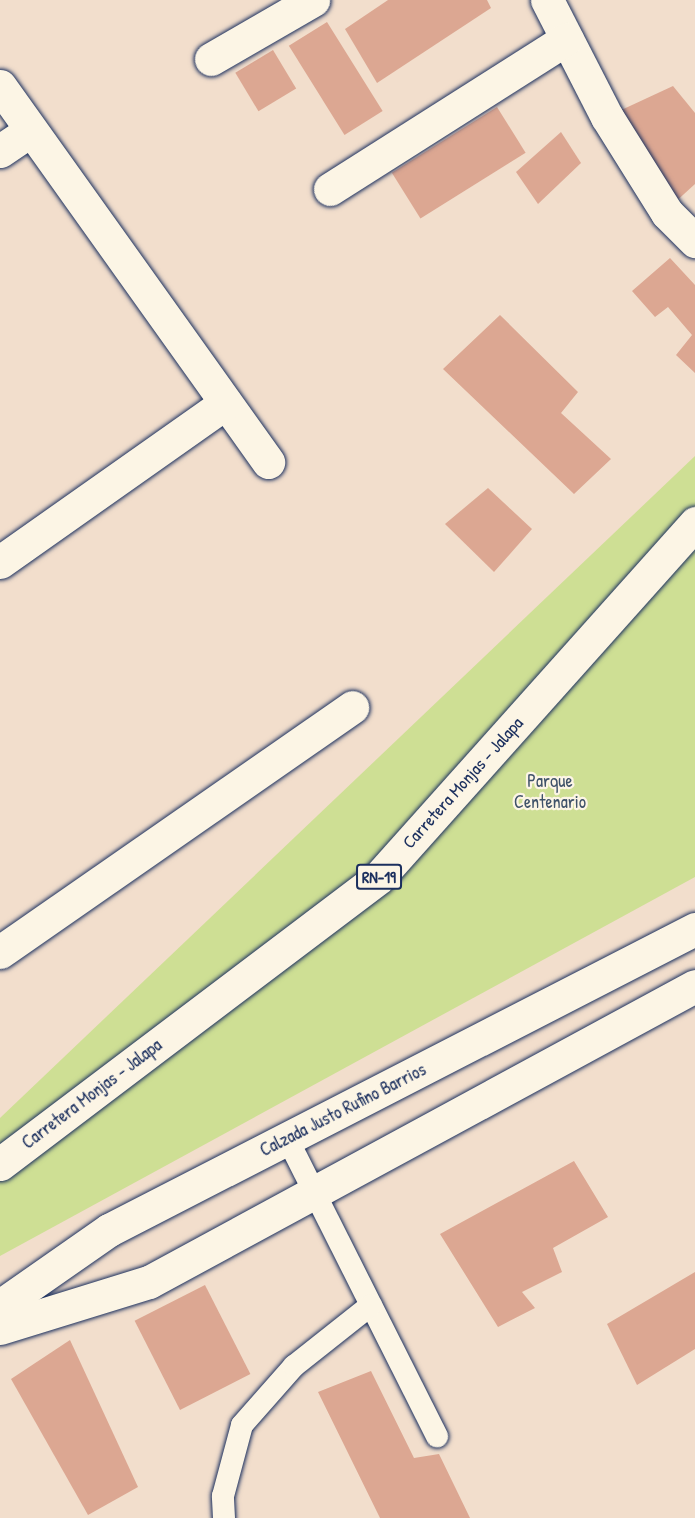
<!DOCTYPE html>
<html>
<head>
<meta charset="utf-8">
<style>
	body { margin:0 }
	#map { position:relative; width:695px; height:1518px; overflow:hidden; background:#f2decc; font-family:"Patrick Hand",sans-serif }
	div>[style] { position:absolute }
	.green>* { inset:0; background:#cedf94 }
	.building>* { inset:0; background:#dca792; transform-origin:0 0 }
	.roads { filter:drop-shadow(0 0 2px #1b2f5e) drop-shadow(0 0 2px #1b2f5e) }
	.service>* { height:22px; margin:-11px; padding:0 11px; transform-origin:11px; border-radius:11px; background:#fcf5e5 }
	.minor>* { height:33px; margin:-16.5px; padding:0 16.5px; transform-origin:16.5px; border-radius:16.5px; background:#fcf5e5 }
	.tertiary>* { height:33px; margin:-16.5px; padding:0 16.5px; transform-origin:16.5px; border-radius:16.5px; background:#fcf5e5 }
	.primary>* { height:33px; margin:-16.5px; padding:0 16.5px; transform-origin:16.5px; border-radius:16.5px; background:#fcf5e5 }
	span { translate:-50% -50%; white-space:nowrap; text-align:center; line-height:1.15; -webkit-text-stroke:4.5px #fcf5e5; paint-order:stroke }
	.shield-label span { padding:2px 4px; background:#fcf5e5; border:2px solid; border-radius:4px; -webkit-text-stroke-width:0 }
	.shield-label { font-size:16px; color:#1b2f5e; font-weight:700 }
	.park-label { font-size:18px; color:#3f5269 }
	.street-label { font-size:18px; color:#1b2f5e }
</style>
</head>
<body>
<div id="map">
	<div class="green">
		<div style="clip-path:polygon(695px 456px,695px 877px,0 1256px,0 1118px)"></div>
	</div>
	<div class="building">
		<div style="clip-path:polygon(388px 0,487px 0,491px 8px,377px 83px,345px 29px)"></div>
		<div style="left:327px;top:22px;width:105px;height:45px;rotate:58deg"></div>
		<div style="left:273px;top:50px;width:45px;height:44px;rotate:59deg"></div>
		<div style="clip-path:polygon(673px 86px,695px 113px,695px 184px,672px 205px,617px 112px)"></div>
		<div style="left:497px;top:107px;width:54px;height:124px;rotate:58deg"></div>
		<div style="clip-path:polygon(561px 132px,581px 163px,538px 204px,516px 172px)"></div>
		<div style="clip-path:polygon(670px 258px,695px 285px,695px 373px,676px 355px,692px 335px,668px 307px,655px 317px,632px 291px)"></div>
		<div style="clip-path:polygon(500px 315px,578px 392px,561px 413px,611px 459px,574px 494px,443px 369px)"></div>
		<div style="clip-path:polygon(488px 488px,532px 529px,494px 572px,445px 524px)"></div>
		<div style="clip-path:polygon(574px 1161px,608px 1217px,553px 1248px,562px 1272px,522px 1292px,535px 1308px,498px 1327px,440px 1234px)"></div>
		<div style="clip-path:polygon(695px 1272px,695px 1349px,637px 1385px,607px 1324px)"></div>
		<div style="left:205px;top:1285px;width:100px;height:79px;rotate:63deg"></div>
		<div style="clip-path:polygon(70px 1340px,138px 1487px,88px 1515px,11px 1379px)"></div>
		<div style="clip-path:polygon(371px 1371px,414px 1458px,439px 1454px,470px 1518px,380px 1518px,318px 1392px)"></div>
	</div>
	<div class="roads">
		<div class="service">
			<div style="left:287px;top:1138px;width:334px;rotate:63.3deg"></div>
			<div style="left:224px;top:1518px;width:22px;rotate:-93deg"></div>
			<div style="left:223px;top:1496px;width:73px;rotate:-75deg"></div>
			<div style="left:242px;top:1425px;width:79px;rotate:-48.6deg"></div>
			<div style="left:294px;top:1366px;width:98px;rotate:-38.4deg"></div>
		</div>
		<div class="minor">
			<div style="left:547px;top:0;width:131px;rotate:62.9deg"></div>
			<div style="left:607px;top:117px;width:113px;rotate:58deg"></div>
			<div style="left:667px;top:213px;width:40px;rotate:45deg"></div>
			<div style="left:211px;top:59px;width:118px;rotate:-30deg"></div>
			<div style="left:0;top:86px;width:462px;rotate:54.5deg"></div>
			<div style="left:0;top:151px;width:37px;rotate:-34deg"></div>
			<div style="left:330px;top:189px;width:280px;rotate:-32.4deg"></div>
			<div style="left:0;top:562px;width:276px;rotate:-35.2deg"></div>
			<div style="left:0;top:952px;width:429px;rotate:-34.8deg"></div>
		</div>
		<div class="tertiary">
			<div style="left:0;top:1306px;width:133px;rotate:-34.9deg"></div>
			<div style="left:109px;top:1230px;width:659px;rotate:-27.19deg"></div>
			<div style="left:0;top:1328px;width:156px;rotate:-17.2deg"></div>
			<div style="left:149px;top:1282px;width:621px;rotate:-28.46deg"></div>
		</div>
		<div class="primary">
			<div style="left:0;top:1164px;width:475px;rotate:-37.1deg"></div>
			<div style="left:379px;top:877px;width:475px;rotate:-48.2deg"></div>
		</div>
	</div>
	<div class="shield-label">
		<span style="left:379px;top:877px">RN-19</span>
	</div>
	<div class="park-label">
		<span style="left:550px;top:792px">Parque<br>Centenario</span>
	</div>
	<div class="street-label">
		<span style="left:463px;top:783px;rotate:-48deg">Carretera Monjas - Jalapa</span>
		<span style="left:92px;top:1094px;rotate:-37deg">Carretera Monjas - Jalapa</span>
		<span style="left:343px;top:1110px;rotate:-27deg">Calzada Justo Rufino Barrios</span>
	</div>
</div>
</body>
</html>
